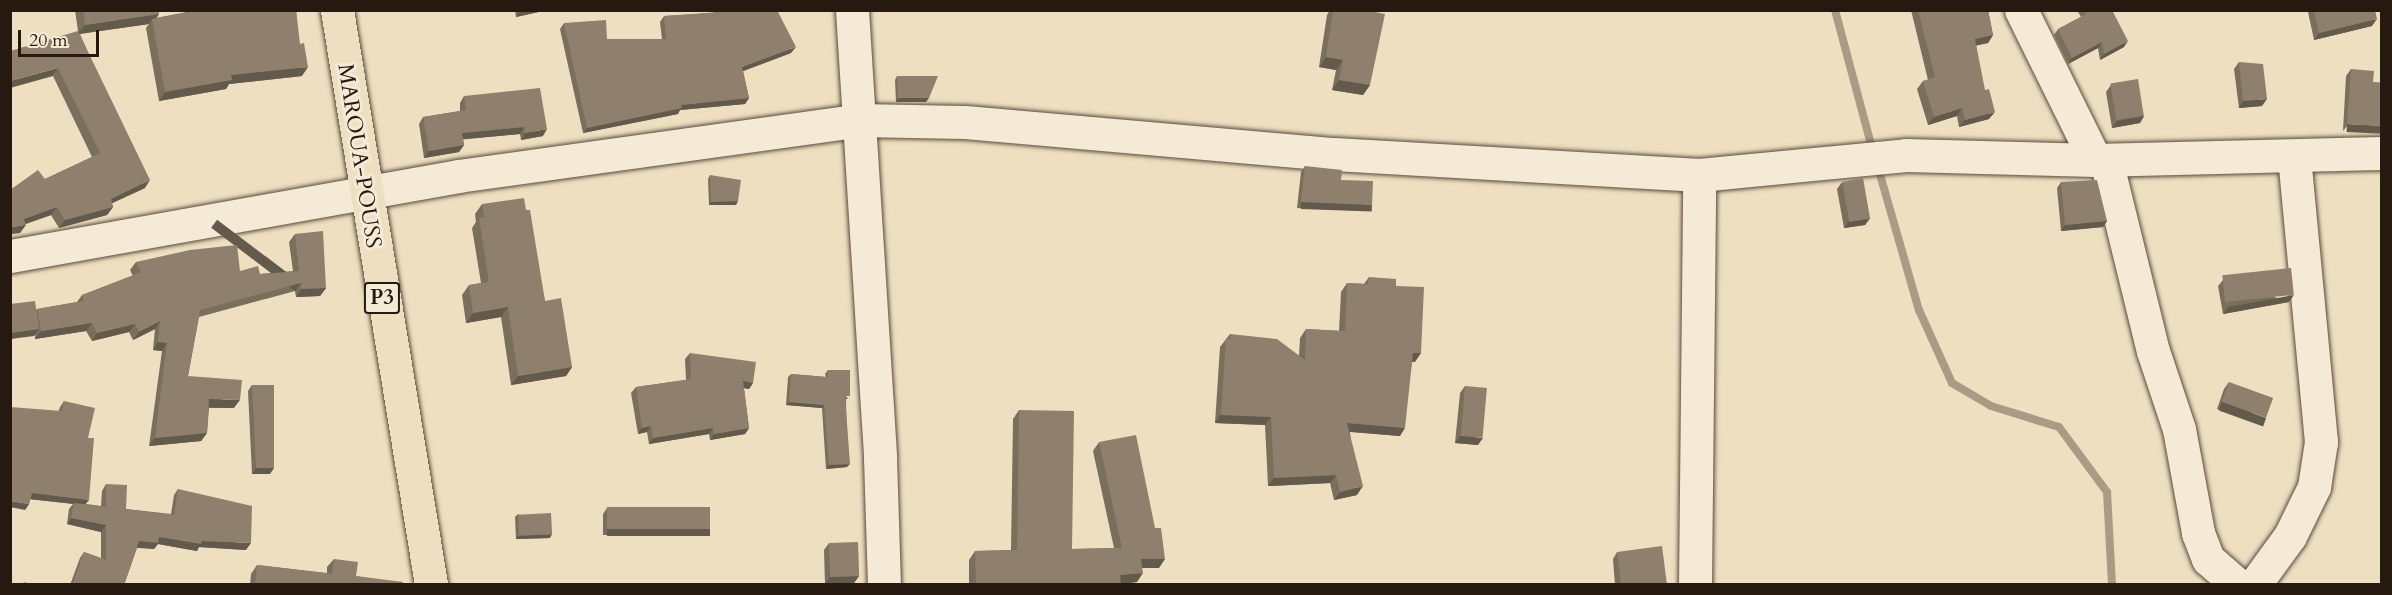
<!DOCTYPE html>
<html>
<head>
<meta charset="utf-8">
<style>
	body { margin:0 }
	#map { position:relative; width:2392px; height:595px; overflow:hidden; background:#eedfc0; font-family:Cardo,serif }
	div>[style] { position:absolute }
	.stream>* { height:8px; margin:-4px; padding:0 4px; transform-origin:4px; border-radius:4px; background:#aa9c84 }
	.roads { filter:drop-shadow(0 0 2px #584b3c) drop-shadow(0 0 2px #584b3c) }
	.street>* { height:33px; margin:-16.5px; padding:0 16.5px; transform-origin:16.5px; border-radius:16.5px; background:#f4ead6 }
	.secondary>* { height:33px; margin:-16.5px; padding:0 16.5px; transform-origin:16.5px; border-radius:16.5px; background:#f4ead6 }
	.primary>* { height:33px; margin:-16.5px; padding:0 16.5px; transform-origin:16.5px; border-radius:16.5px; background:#eedfc0 }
	.wall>* { inset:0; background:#7a6e5d }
	.shaded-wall>* { inset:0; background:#635a4c; transform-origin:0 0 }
	.building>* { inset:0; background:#8e806c; transform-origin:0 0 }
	span { translate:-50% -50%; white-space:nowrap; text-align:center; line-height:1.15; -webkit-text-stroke:6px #f4ead6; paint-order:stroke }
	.shield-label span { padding:2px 4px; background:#f4ead6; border:2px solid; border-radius:4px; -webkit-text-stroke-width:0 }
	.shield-label { font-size:21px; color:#261a10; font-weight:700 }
	.street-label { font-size:22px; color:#261a10 }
	.frame { position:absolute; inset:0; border:12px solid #261a10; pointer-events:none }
	.scale { position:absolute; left:18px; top:30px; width:81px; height:27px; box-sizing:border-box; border:3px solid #261a10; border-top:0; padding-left:8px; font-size:18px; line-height:21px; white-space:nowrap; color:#261a10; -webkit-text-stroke:4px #f4ead6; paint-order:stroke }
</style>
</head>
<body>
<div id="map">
	<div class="stream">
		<div style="left:1835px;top:10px;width:147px;rotate:75deg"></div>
		<div style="left:1877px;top:164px;width:152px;rotate:74deg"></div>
		<div style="left:1919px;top:310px;width:80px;rotate:65.7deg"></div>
		<div style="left:1952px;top:383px;width:45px;rotate:30.5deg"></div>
		<div style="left:1991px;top:406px;width:71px;rotate:17.2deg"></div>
		<div style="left:2059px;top:427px;width:81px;rotate:53.6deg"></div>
		<div style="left:2107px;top:492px;width:92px;rotate:86.9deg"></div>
	</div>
	<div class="roads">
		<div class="street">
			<div style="left:2021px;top:10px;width:167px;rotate:63.7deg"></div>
			<div style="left:2106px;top:160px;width:197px;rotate:76.2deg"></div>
			<div style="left:2153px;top:351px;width:82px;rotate:71.6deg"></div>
			<div style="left:2179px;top:429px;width:106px;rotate:79.6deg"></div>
			<div style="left:2198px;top:533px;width:28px;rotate:69deg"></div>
			<div style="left:2208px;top:559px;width:38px;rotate:41deg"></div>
			<div style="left:10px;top:256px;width:455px;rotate:-10.1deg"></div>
			<div style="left:458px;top:176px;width:405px;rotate:-7.9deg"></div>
			<div style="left:859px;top:120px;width:106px;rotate:1.1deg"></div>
			<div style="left:965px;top:122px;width:370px;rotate:5deg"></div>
			<div style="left:1334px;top:154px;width:366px;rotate:3.3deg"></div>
			<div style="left:1699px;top:175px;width:208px;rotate:-5.5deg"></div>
			<div style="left:1906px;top:155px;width:189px;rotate:1.5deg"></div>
			<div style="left:2095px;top:160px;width:287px;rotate:-1.4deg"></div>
			<div style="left:1695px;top:584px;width:409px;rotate:-89.4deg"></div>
			<div style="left:2255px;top:584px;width:59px;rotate:-53.9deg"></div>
			<div style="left:2290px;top:536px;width:55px;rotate:-63.9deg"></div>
			<div style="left:2314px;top:487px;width:46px;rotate:-81.2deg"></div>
			<div style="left:2321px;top:442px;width:287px;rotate:-95.4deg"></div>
		</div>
		<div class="secondary">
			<div style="left:852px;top:10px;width:449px;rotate:86.4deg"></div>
			<div style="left:880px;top:458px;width:126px;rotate:88.2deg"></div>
		</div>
		<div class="primary">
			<div style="left:337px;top:10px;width:582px;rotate:80.7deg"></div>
		</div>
	</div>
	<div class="wall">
		<div style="clip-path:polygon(75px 10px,159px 10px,159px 14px,156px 18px,197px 10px,296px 10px,302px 76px,229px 84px,226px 89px,159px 101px,146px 28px,149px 24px,80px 34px,145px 188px,112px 203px,113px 207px,107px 215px,59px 228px,51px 215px,25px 224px,20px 233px,10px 234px,10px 190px,45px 179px,92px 157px,53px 76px,78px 31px)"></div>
		<div style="clip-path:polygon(515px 10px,544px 10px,543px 11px,516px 17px)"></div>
		<div style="clip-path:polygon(713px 10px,777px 10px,791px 53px,743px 71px,749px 98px,745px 104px,680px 110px,678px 114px,583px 133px,560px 29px,564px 23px,607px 39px,662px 39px,660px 22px,664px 16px,714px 13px)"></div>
		<div style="clip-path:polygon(1330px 10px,1365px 10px,1370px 85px,1363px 95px,1332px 90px,1336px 70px,1319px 67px,1327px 15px)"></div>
		<div style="clip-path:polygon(1911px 10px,1988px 10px,1993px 35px,1988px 43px,1976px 45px,1989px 119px,1959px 127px,1957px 116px,1928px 125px,1917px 89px,1923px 81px,1928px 80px)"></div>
		<div style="clip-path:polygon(2077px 10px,2112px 10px,2124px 47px,2100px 60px,2098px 48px,2068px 64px,2054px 35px,2058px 29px,2081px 17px)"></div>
		<div style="clip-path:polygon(2309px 10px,2375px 10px,2372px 26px,2314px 40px,2308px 12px)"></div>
		<div style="clip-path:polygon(2239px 62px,2262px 106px,2239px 108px,2234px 69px)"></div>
		<div style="clip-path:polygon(2351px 69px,2373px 82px,2382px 83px,2343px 131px,2346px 76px)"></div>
		<div style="clip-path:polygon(897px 76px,926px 102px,896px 102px,895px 80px)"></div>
		<div style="clip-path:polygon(2111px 85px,2144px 116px,2140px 123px,2112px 128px,2106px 92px)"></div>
		<div style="clip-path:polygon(464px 96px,543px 136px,521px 140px,520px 134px,463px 139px,464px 145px,459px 152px,424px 158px,419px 124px,423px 117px,460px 111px,460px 103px)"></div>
		<div style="clip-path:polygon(1305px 166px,1341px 180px,1368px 211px,1297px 208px,1301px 172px)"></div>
		<div style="clip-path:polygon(710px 175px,736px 205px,709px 205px,708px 179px)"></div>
		<div style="clip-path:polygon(1842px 182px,1870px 218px,1865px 225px,1844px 228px,1837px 189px)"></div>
		<div style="clip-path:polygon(2061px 182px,2107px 221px,2103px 227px,2061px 231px,2057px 188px)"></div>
		<div style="clip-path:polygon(482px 204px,526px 210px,545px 301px,572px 367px,566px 376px,511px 385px,501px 317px,466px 323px,462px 295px,469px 285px,481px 283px,472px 228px,476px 222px,475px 214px)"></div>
		<div style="clip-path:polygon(295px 234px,326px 288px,320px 296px,296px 297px,295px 291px,199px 317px,188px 376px,234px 408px,209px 408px,207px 433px,201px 441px,149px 446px,162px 351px,153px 350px,155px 329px,133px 340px,129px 332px,92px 341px,86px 331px,35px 339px,35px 335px,10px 339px,10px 304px,36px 310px,37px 309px,77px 302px,82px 295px,133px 276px,130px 270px,136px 262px,240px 271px,260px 274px,293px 271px,289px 242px)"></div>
		<div style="clip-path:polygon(1369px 277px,1396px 286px,1415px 362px,1412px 362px,1400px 436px,1350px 432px,1357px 495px,1334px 500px,1330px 483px,1268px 486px,1265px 425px,1215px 423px,1220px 347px,1230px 334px,1299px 356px,1300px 338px,1306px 329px,1339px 331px,1341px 292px,1347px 283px,1364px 284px)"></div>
		<div style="clip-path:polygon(2223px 280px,2289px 302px,2223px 314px,2218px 286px)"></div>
		<div style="clip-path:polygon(690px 353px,753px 383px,749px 389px,744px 388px,749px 428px,745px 434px,710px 440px,709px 434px,649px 444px,647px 432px,638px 434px,631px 393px,636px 387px,686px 380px,685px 359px)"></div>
		<div style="clip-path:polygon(828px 370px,848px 399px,846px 399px,847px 467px,826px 469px,822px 408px,786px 405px,788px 377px,791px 374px,826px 377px,825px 374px)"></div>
		<div style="clip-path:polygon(2229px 382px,2261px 425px,2217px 409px,2224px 389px)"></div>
		<div style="clip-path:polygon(252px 385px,270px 474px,252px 474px,248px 391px)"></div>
		<div style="clip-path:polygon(1465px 386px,1478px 445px,1455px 443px,1460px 393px)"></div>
		<div style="clip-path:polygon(64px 401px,88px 438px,86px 504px,101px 506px,102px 491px,106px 484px,126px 509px,171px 514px,174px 495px,178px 489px,246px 550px,199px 547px,197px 551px,158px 544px,154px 549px,137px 548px,124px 585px,70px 585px,80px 558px,84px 552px,101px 558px,101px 532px,67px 524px,69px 509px,73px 504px,30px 499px,29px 504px,25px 510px,60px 407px)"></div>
		<div style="clip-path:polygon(1019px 410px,1072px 549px,1114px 548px,1093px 451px,1099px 442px,1159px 568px,1142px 568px,1137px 582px,1121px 584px,1121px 585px,969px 585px,969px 560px,975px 551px,1011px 550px,1013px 419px)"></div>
		<div style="clip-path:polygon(607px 508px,710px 529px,706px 535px,603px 535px,603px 514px)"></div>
		<div style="clip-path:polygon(518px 514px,550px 538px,516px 539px,515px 517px)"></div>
		<div style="clip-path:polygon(829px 543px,859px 576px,854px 583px,825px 584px,824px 550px)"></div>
		<div style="clip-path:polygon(1617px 552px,1667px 585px,1615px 585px,1613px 559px)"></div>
		<div style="clip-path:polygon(334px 559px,356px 576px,403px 585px,250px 585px,251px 574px,257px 565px,327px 573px,327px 567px)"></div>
	</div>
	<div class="shaded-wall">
		<div style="clip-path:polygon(521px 10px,544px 10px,543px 11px,516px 17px)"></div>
		<div style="clip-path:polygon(1064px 10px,1086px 10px,1084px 12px)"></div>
		<div style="clip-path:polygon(159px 14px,153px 23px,152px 19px,149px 24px,78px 34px,85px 25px)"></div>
		<div style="clip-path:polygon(2377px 19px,2372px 26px,2314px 40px,2319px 33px)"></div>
		<div style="clip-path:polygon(1993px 35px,1988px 43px,1970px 47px,1975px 39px)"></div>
		<div style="clip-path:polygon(2128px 41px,2124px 47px,2100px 60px,2104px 54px)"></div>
		<div style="clip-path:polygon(2102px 42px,2098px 48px,2068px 64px,2072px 58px)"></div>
		<div style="clip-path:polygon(796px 47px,791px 53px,738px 73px,742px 67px)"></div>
		<div style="clip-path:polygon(1326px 57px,1343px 60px,1336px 70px,1319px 67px)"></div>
		<div style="clip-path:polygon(308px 67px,302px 76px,229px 84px,226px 89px,159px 101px,165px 92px,231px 75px)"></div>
		<div style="clip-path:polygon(58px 68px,53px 76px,10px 88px,10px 81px)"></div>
		<div style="clip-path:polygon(1339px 80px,1370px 85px,1363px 95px,1332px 90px)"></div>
		<div style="clip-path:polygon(749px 98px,745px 104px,680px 110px,678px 114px,583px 133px,587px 128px,681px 105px)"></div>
		<div style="clip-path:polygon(898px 98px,929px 98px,926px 102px,896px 102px)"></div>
		<div style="clip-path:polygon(2267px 99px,2262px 106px,2239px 108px,2243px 101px)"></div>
		<div style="clip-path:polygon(1962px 108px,1957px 116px,1928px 125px,1934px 117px)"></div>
		<div style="clip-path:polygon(1995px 112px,1989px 119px,1959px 127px,1965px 120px)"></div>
		<div style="clip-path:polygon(2144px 116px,2140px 123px,2112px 128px,2117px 121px)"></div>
		<div style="left:2347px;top:124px;width:35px;height:8px;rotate:3deg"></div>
		<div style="clip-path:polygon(524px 127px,520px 134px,457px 140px,462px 133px)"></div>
		<div style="clip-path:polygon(547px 129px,543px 136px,521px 140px,525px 133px)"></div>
		<div style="clip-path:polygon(464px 145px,459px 152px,424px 158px,429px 151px)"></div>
		<div style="clip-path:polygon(150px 180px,145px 188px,106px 206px,111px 199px)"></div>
		<div style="clip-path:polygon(738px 201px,736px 205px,709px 205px,711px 202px)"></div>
		<div style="left:1301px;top:202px;width:71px;height:7px;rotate:2deg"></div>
		<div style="clip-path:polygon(57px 207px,51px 215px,23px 225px,26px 225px,20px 233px,10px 234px,10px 228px,24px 219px)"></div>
		<div style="clip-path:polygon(113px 207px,107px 215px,59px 228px,65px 220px)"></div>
		<div style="clip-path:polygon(1870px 218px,1865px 225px,1844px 228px,1849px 221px)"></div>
		<div style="clip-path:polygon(2107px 221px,2103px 227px,2061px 231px,2065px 225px)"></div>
		<div style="left:301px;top:283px;width:10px;height:105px;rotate:127deg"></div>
		<div style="clip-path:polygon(326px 288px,320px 296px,296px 297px,301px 289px)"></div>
		<div style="clip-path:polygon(2294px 295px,2289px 302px,2223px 314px,2228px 307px)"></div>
		<div style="clip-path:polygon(508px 307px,501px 317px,466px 323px,473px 313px)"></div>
		<div style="clip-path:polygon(160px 321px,155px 329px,133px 340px,139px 332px)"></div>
		<div style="clip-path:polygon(92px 323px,86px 331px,35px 339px,41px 331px)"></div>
		<div style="clip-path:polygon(135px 324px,129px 332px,92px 341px,97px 333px)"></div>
		<div style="clip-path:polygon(39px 329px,34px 336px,10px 339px,10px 333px)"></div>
		<div style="clip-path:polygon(158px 342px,167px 343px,162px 351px,153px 350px)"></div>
		<div style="clip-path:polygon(1413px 353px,1421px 353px,1415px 362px,1407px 361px)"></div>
		<div style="clip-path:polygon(572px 367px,566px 376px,511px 385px,518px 376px)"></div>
		<div style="clip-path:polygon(743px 381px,753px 383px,749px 389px,738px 387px)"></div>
		<div style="clip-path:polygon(209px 399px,240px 400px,234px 408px,204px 407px)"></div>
		<div style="clip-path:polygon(789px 402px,824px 405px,822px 408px,786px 405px)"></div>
		<div style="left:2222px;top:402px;width:47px;height:9px;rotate:20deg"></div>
		<div style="clip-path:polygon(1221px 415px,1271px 417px,1265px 425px,1215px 423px)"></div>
		<div style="clip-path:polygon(1347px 423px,1405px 428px,1400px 436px,1341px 431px)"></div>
		<div style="clip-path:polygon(651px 426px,647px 432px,638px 434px,642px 428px)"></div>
		<div style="clip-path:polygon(713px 428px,709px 434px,649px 444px,653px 438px)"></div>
		<div style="clip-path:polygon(749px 428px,745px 434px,710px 440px,714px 434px)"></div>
		<div style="clip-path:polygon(207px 433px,201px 441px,149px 446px,155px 438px)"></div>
		<div style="clip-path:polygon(1460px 436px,1483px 438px,1478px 445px,1455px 443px)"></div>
		<div style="clip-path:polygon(850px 464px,847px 467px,826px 469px,829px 465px)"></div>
		<div style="clip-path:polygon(256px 468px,274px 468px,270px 474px,252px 474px)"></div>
		<div style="clip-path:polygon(1336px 475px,1330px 483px,1268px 486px,1274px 478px)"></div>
		<div style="clip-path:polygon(1363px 486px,1357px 495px,1334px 500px,1340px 492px)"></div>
		<div style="clip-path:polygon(32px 493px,89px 500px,85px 505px,28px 499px)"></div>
		<div style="clip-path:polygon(10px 501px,29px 504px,25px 510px,10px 507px)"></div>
		<div style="clip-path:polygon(71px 518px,106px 525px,101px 532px,67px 524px)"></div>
		<div style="left:607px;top:529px;width:103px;height:7px"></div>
		<div style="clip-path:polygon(552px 534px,550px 538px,516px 539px,518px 536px)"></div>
		<div style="clip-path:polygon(159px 537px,202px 541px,251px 543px,246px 550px,199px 547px,197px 551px,158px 544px,154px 549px,135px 547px,139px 541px)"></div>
		<div style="clip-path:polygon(1141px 559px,1165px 559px,1159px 568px,1135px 568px)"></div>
		<div style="clip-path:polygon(1143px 573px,1137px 582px,1113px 585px,1120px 575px)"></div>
		<div style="clip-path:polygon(859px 576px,854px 583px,825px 584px,830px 577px)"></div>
	</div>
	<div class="building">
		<div style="clip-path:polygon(83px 10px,159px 10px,159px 14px,85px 25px)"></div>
		<div style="clip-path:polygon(200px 10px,296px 10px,300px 44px,304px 43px,308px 67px,231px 75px,232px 80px,165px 92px,152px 19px)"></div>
		<div style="clip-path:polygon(718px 10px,777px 10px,796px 47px,742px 67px,749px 98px,681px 105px,682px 108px,587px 128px,564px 23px,606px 20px,607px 39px,666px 39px,664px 16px,719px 12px)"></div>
		<div style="clip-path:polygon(1333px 10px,1365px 10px,1385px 14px,1370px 85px,1339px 80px,1343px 60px,1326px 57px)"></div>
		<div style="clip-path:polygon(1918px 10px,1988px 10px,1993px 35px,1975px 39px,1985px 90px,1989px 89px,1995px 112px,1965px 120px,1962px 108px,1934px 117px,1923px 81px,1935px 77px)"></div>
		<div style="clip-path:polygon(2084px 10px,2112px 10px,2128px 41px,2104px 54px,2102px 42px,2072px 58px,2058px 29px,2086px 14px)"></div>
		<div style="clip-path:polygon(2314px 10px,2375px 10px,2377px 19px,2319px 33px)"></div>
		<div style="clip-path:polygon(78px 31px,150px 180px,111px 199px,113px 207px,65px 220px,57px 207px,24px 219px,26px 225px,10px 228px,10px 190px,38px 170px,45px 179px,100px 153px,58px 68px,10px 81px,10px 51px)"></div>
		<div style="clip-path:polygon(2239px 62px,2263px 64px,2267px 99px,2243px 101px)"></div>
		<div style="clip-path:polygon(2351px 69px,2374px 71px,2373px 82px,2382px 83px,2382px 126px,2347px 124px)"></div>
		<div style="clip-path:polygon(897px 76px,938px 76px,929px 98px,898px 98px)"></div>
		<div style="left:2138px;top:79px;width:37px;height:28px;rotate:81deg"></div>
		<div style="clip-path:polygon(540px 88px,547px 129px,525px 133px,524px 127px,462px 133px,464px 145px,429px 151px,423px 117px,466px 110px,464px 96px)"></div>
		<div style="clip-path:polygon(1305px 166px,1342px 170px,1341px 180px,1373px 181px,1372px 205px,1301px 202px)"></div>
		<div style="clip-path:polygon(710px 175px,741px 180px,738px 201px,711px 202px)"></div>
		<div style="left:1863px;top:178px;width:41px;height:21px;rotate:80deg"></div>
		<div style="clip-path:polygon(2097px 180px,2107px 221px,2065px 225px,2061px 182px)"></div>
		<div style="clip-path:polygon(524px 198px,526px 210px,530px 210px,545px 301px,561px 298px,572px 367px,518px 376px,508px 307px,473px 313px,469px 285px,489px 282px,479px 218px,484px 217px,482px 204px)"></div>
		<div style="clip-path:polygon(323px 231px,326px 288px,301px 289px,301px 283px,200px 310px,188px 376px,242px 380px,240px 400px,209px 399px,207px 433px,155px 438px,167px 343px,158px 342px,160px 321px,139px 332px,135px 324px,97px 333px,92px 323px,41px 331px,37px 309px,84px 301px,82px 295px,141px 272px,136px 262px,190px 250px,237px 245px,240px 271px,258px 266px,260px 274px,299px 271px,295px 234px)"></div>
		<div style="left:2291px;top:268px;width:27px;height:69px;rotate:84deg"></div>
		<div style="clip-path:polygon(1369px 277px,1396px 279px,1396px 286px,1424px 287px,1421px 353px,1413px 353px,1405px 428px,1347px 423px,1363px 486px,1340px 492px,1336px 475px,1274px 478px,1271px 417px,1221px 415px,1226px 338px,1230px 339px,1230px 334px,1277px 339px,1305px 360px,1306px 329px,1345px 331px,1347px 283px,1368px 284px)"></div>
		<div style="clip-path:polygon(35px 301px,39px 329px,10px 333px,10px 304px)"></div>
		<div style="clip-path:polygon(690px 353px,756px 362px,753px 383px,743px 381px,749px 428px,714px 434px,713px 428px,653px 438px,651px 426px,642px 428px,636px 387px,691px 379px)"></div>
		<div style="clip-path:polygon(828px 370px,850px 370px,850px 396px,845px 396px,850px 464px,829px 465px,824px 405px,789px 402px,791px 374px,828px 377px)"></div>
		<div style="left:2229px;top:382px;width:47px;height:21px;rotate:20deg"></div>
		<div style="clip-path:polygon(252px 385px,274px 385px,274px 468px,256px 468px)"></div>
		<div style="left:1465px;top:386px;width:22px;height:50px;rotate:5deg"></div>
		<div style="clip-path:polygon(64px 401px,95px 408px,88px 438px,94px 438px,89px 500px,32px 493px,29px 504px,10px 501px,10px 407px,62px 411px)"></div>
		<div style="clip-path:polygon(1019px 410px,1074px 411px,1072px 549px,1122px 548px,1099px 442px,1136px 435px,1155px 528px,1161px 528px,1165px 559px,1141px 559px,1143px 573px,1120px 575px,1121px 585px,976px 585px,975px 551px,1017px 550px)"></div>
		<div style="clip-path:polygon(106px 484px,127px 485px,126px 509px,174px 515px,178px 489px,252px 506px,251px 543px,202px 541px,201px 544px,159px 537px,158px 543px,139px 541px,124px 585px,72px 585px,84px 552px,106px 560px,106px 525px,71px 518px,74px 503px,106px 507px)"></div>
		<div style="left:710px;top:507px;width:22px;height:103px;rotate:90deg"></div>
		<div style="left:551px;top:513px;width:21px;height:33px;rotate:87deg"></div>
		<div style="left:858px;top:542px;width:34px;height:29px;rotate:88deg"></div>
		<div style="clip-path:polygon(1662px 546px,1667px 585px,1621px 585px,1617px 552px)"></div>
		<div style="clip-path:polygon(334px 559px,358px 562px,356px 576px,403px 582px,403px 585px,255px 585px,257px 565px,332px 574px)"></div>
		<div style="clip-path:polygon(26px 582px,26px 585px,15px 585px)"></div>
	</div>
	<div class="shield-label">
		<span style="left:382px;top:298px">P3</span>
	</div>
	<div class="street-label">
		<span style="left:359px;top:156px;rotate:81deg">MAROUA-POUSS</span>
	</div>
	<div class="frame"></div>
	<div class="scale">20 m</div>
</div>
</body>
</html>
